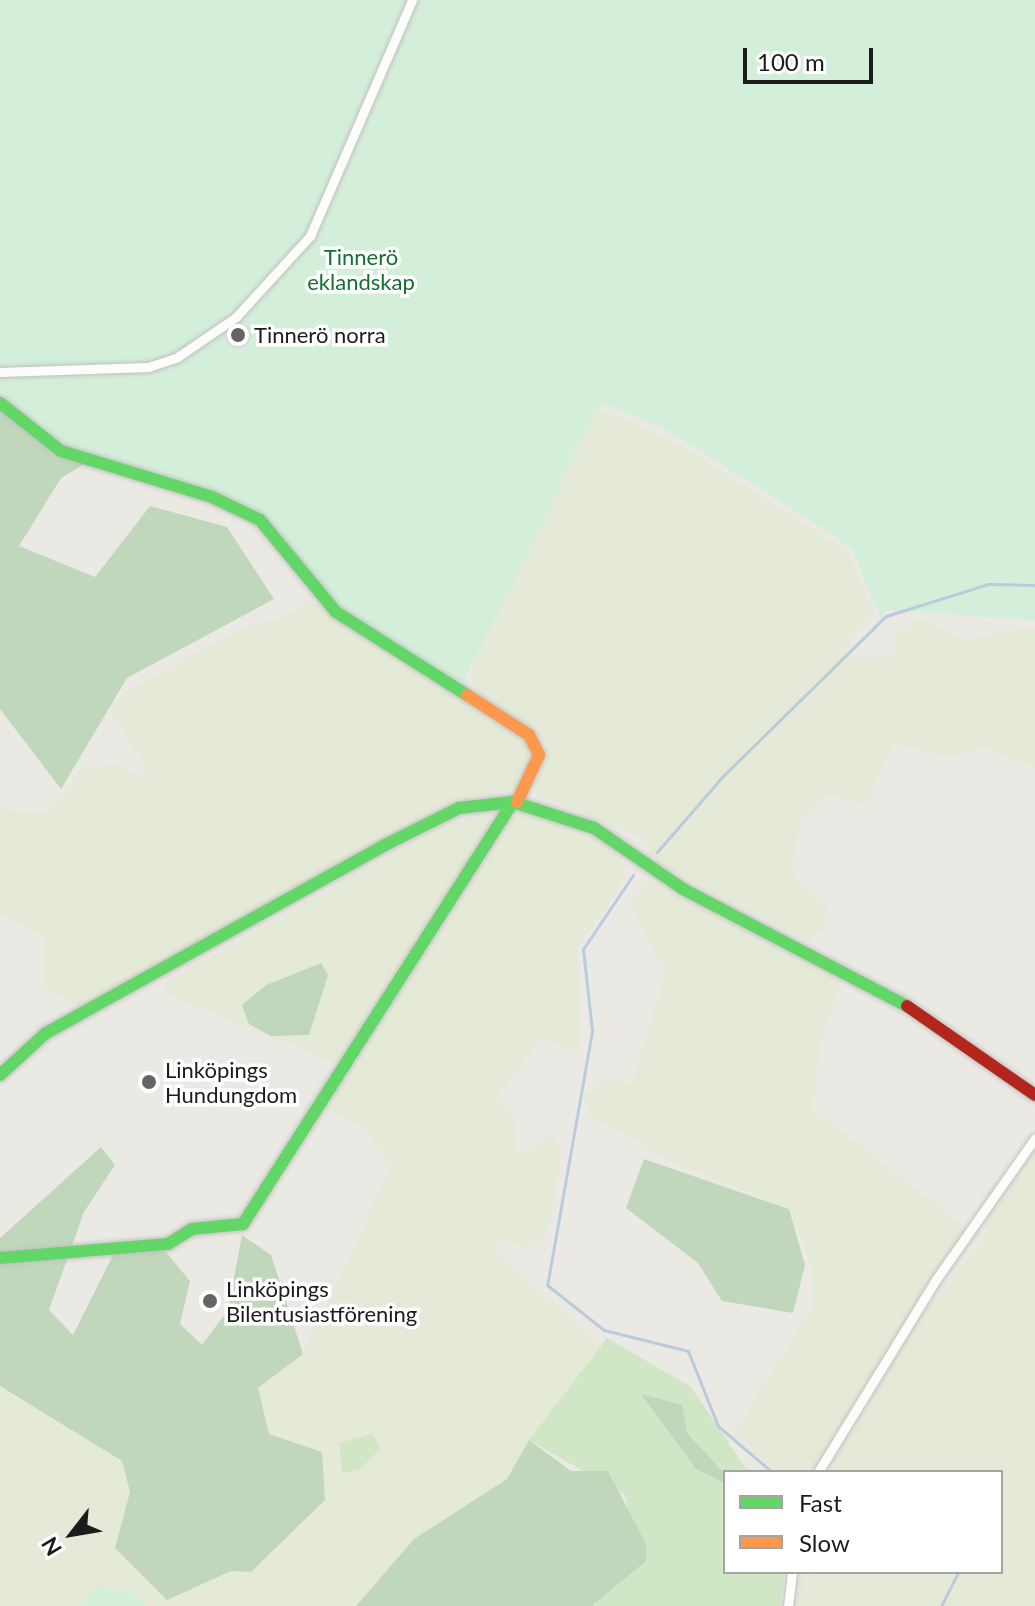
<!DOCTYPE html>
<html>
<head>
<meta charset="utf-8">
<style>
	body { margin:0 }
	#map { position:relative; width:1035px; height:1606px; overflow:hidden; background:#eae9e4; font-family:Lato,sans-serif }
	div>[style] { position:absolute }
	.farmland>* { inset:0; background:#e5ead8 }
	.grass>* { inset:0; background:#d0e6c5 }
	.forest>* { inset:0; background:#c0d7bb }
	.park>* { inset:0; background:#d3efda }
	.parking>* { inset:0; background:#dbdad8 }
	.round { border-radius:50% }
	.stream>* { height:3px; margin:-1.5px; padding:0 1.5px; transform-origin:1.5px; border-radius:1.5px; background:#baccda }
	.roads { filter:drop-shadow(0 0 2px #c1c1bf) drop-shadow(0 0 2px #c1c1bf) }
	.street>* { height:9px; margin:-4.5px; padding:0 4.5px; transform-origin:4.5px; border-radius:4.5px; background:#fcfcfb }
	.fast>* { height:12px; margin:-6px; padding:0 6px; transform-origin:6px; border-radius:6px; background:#63d668 }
	.slow>* { height:12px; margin:-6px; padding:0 6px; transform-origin:6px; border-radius:6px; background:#ff974d }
	.jam>* { height:12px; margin:-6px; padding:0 6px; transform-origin:6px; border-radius:6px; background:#b3261e }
	.dots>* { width:22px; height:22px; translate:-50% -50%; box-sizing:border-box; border:4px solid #fff; border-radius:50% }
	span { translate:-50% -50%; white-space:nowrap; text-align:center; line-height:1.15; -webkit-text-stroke:7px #fff; paint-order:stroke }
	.park-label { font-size:22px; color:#146f30 }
	.poi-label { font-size:22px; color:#1c1c1c }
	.left { translate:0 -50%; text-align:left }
	.legend { position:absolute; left:723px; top:1470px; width:280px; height:104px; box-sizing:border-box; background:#fff; border:2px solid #a4a4a4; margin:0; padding:10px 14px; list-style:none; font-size:24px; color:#1c1c1c }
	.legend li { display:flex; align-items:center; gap:16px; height:40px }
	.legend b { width:40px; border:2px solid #a4a4a4 }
	.north { position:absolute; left:32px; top:1494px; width:80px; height:80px; -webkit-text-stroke:6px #fff; paint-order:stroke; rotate:239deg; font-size:22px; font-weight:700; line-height:32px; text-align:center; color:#1c1c1c }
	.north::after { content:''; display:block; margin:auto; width:28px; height:36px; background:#1c1c1c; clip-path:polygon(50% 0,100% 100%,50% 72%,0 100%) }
	.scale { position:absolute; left:743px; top:48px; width:130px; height:36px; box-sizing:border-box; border:4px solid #1c1c1c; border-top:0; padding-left:10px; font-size:24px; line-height:28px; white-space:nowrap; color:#1c1c1c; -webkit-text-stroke:6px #fff; paint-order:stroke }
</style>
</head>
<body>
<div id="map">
	<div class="farmland">
		<div style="clip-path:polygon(597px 408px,672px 440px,849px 552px,874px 614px,851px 638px,844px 658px,894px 656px,896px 635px,921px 617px,965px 640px,1035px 626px,1035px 768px,983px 747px,948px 757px,895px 744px,865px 806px,831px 794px,801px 817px,793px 865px,797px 880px,827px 907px,824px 928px,808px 942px,661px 865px,636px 835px,538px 795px,534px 788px,548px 750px,542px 738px,474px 691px,473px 661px)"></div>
		<div style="clip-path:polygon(309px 601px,517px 732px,529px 750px,528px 768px,514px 788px,449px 805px,78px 1007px,42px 986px,44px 937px,0 915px,0 809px,43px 813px,85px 768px,115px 764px,143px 779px,146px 768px,109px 709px,123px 693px,242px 628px,283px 618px)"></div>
		<div style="clip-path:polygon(519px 810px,607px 843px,625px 866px,620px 888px,577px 948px,581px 1045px,568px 1052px,542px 1038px,497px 1097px,513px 1114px,518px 1154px,554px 1134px,562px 1150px,548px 1234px,526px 1250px,501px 1239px,491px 1247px,600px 1345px,507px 1479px,415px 1539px,356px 1606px,146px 1606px,132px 1591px,98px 1587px,77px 1606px,0 1606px,0 1386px,122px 1461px,130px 1492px,115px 1548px,251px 1572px,325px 1499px,269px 1434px,258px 1387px,303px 1354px,392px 1165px,360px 1125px,325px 1108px)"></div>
		<div style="clip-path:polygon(485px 813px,499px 815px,338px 1064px,169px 995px,163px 984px,434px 829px)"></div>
		<div style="clip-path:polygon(645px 879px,843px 981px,823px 1031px,812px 1108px,967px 1229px,812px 1472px,778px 1472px,733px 1435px,813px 1306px,810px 1263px,789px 1209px,675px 1163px,591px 1117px,583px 1096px,605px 1079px,632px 1083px,666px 970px,630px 907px)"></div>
		<div style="clip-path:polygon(1035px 1150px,1035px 1606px,797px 1606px,802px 1572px,1001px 1572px,1001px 1472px,828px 1472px,919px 1318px,988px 1233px,987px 1222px)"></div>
	</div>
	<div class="grass">
		<div style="clip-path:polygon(607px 1338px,691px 1387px,746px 1469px,764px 1472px,725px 1474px,642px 1395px,696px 1469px,725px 1483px,725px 1572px,784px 1572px,780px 1606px,592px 1606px,646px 1561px,646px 1543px,629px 1517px,625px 1495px,529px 1440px)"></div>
		<div style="clip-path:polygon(373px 1434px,381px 1448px,360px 1469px,342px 1474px,339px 1443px)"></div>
	</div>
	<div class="forest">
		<div style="clip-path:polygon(0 384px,123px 441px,61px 478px,19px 546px,95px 577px,150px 506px,227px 527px,274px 599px,127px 678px,61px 789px,0 709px)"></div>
		<div style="clip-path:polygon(321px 963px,328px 975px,309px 1035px,271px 1036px,249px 1024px,242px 1005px,266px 985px)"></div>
		<div style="clip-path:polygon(101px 1147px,115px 1165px,84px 1212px,49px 1310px,73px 1335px,116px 1249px,165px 1251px,190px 1281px,180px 1324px,202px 1345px,228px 1310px,242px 1235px,271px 1255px,303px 1354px,258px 1388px,269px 1434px,322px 1452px,325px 1500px,251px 1572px,231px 1571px,167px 1600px,115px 1548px,130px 1492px,122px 1461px,0 1386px,0 1238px)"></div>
		<div style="clip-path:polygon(644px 1159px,789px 1209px,805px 1265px,793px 1313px,722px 1301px,698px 1263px,626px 1208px)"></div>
		<div style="clip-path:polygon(641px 1394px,682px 1405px,687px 1433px,725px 1474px,725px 1483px,696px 1469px)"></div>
		<div style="clip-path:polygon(529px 1440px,571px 1471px,608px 1471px,646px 1544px,646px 1561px,592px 1606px,356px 1606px,414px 1539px,507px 1479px)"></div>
	</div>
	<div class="park">
		<div style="clip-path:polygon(0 0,1035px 0,1035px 620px,885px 610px,882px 621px,853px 551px,835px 536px,664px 428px,600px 402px,460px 689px,343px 617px,246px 512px,66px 454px,0 400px)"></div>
		<div style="clip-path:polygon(98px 1587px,132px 1591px,146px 1606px,77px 1606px)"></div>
	</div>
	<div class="parking">
		<div class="round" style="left:225px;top:322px;width:26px;height:26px"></div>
	</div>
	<div class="stream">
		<div style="left:657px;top:852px;width:98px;rotate:-49.1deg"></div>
		<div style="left:721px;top:778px;width:231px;rotate:-44.5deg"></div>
		<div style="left:886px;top:616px;width:107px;rotate:-17.4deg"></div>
		<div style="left:988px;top:584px;width:47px;rotate:1.2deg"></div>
		<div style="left:633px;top:875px;width:89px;rotate:124deg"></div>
		<div style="left:583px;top:949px;width:82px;rotate:83.7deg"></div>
		<div style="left:592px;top:1031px;width:258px;rotate:100deg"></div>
		<div style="left:547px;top:1285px;width:73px;rotate:38.3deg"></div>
		<div style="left:604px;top:1330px;width:87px;rotate:14deg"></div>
		<div style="left:688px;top:1351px;width:81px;rotate:68.2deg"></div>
		<div style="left:718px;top:1426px;width:71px;rotate:40.4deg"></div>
		<div style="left:941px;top:1606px;width:38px;rotate:-63deg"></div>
	</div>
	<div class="roads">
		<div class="street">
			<div style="left:0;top:372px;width:148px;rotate:-1.9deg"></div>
			<div style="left:148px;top:367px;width:29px;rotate:-18deg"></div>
			<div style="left:176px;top:358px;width:73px;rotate:-34.3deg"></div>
			<div style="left:236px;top:317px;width:110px;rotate:-47.6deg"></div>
			<div style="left:310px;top:236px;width:257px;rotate:-66.6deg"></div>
			<div style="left:818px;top:1472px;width:224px;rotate:-58.5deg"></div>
			<div style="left:935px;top:1281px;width:174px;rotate:-55deg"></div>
			<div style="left:788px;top:1606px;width:34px;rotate:-83deg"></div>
		</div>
		<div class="fast">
			<div style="left:0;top:403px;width:78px;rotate:38.2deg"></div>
			<div style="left:61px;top:451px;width:158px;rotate:16.9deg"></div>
			<div style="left:212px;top:497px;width:53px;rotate:25.6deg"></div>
			<div style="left:260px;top:520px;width:119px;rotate:50.4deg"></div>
			<div style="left:336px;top:612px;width:155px;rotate:32.4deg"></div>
			<div style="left:0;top:1075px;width:62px;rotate:-42.4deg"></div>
			<div style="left:46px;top:1033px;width:392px;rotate:-29deg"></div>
			<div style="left:389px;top:843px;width:78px;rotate:-26.6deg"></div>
			<div style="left:459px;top:808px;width:54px;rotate:-6.3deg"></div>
			<div style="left:513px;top:802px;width:85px;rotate:17.8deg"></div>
			<div style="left:594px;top:828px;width:108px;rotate:34.4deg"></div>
			<div style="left:683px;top:889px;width:253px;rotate:27.6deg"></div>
			<div style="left:0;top:1258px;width:169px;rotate:-4.8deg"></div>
			<div style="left:168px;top:1244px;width:28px;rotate:-32deg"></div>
			<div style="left:192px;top:1229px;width:51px;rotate:-5.6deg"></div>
			<div style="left:243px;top:1224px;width:501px;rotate:-57.39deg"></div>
		</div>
		<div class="slow">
			<div style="left:467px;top:695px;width:74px;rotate:32.8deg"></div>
			<div style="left:529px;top:735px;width:22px;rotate:63deg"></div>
			<div style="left:539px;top:755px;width:52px;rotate:115.1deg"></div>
		</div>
		<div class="jam">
			<div style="left:907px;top:1006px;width:156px;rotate:34.8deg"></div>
		</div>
	</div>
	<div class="dots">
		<div style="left:238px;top:335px;background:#646462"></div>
		<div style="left:149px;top:1082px;background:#646462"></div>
		<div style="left:210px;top:1301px;background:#646462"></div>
	</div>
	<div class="park-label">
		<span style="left:361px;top:269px">Tinnerö<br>eklandskap</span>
	</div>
	<div class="poi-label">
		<span class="left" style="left:254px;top:335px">Tinnerö norra</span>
		<span class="left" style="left:165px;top:1082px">Linköpings<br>Hundungdom</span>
		<span class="left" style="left:226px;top:1301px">Linköpings<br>Bilentusiastförening</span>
	</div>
	<ul class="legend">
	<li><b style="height:10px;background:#63d668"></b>Fast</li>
	<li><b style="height:10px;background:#ff974d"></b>Slow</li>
	</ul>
	<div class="north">N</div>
	<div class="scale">100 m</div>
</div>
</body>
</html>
